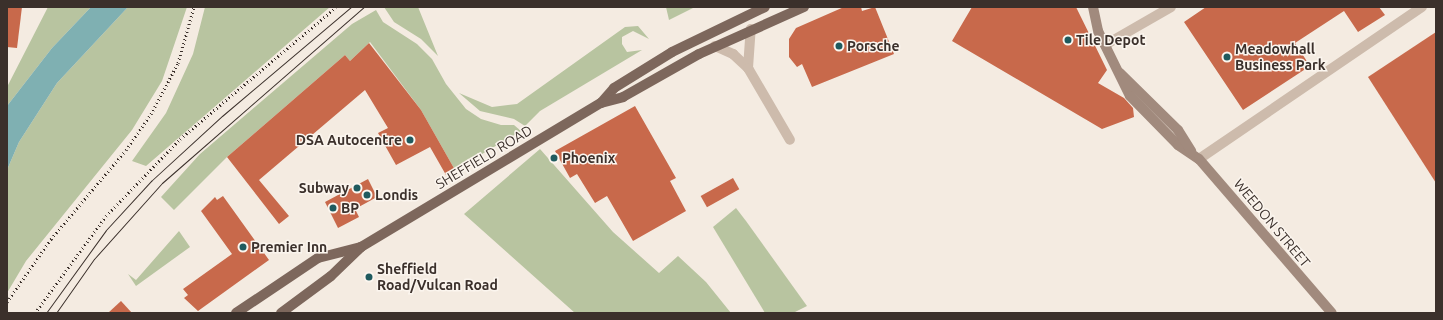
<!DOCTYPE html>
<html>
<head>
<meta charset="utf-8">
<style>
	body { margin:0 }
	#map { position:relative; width:1443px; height:320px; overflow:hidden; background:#f4ebe1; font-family:Ubuntu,sans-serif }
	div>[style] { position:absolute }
	.green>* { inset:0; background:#b8c4a0 }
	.water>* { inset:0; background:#7fb0b2 }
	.building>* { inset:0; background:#c8694b; transform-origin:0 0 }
	.street>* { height:10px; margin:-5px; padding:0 5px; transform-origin:5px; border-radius:5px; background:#cdbbac }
	.secondary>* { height:10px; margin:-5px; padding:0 5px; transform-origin:5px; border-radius:5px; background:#a18a7d }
	.primary>* { height:10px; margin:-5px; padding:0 5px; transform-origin:5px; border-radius:5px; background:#7d675c }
	.tram>* { height:1px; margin:-0.5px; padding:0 0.5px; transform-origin:0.5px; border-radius:0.5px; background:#3b302b }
	.rail>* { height:3px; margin-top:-1.5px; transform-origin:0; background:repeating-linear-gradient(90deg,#3b302b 0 1px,transparent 0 4px) }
	.dots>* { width:11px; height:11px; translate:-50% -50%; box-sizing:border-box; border:2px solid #fbf5ee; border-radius:50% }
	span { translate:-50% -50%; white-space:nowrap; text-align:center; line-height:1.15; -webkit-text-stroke:3px #fbf5ee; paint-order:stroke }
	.poi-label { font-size:14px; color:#3b302b; font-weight:700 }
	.left { translate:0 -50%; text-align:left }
	.right { translate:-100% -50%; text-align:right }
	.street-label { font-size:14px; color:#3b302b }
	.frame { position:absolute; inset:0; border:8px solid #3b302b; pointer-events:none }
</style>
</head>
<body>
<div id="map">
	<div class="green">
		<div style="clip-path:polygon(48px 7px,91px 7px,52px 48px,7px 106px,7px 87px)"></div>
		<div style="clip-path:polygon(128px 7px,187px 7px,162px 81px,132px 130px,26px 261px,7px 293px,7px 170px,19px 142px,57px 83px)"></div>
		<div style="clip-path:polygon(205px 7px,330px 7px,146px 166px,132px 161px,166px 113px,193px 54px)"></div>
		<div style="clip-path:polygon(384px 7px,418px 7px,438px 56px,421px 39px,394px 22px)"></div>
		<div style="clip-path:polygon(666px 7px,695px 7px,669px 20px)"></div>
		<div style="clip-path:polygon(376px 10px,383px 22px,417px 44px,432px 59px,446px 84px,466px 109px,481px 119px,501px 125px,514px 125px,521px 131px,455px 170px,421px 110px,370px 42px,350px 61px,345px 55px,227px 157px,174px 210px,161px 197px,200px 154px,352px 24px)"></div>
		<div style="clip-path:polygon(638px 26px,649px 39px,633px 31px,622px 37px,622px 44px,627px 52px,642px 50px,540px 111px,525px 126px,514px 119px,480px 111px,459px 93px,492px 107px,517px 104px,625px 27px)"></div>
		<div style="clip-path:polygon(540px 149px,613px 232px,659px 273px,678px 256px,706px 282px,731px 313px,575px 313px,464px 214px)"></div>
		<div style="clip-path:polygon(736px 208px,746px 221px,807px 306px,793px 313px,765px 313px,713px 227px)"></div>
		<div style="clip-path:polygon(179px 231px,190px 247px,136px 286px,128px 274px,136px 280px)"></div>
	</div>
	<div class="water">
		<div style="clip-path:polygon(91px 7px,128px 7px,57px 83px,19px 142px,7px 170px,7px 106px,52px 48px)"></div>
	</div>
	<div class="building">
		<div style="clip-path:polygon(7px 7px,22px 7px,17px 48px,7px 47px)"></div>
		<div style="clip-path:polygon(844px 7px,861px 7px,862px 11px,875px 7px,894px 54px,812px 87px,802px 64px,797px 67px,789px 57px,789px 39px,796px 28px)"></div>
		<div style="clip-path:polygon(972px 7px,1076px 7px,1107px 70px,1098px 83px,1124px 98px,1133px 108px,1134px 117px,1102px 129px,952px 41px)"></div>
		<div style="clip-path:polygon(1206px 7px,1379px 7px,1385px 15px,1358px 32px,1344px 11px,1295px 43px,1310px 66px,1243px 110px,1184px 22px)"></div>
		<div style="clip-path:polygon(1436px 32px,1436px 183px,1368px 77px)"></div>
		<div style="clip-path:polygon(369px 43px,421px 110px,455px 170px,446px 175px,430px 147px,396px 165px,378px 133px,388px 128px,365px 90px,259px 180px,289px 216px,279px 224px,227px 157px,345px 55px,350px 61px)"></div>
		<div style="clip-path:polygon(635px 106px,676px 178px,670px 181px,686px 211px,633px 241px,607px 196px,595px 203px,577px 174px,570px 178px,555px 151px)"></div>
		<div style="left:733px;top:178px;width:13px;height:37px;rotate:61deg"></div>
		<div style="clip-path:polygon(368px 179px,377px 197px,355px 209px,359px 217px,338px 228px,325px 202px)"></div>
		<div style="clip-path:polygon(223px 196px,269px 260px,198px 311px,184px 298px,188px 295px,183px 289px,232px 254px,201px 211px,215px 197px,217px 200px)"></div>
		<div style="clip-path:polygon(121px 301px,132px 313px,108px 313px)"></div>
	</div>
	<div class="street">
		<div style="left:1105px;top:45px;width:76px;rotate:-29.9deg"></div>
		<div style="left:715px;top:46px;width:20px;rotate:24deg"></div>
		<div style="left:733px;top:54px;width:21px;rotate:43deg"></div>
		<div style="left:748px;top:68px;width:39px;rotate:-86deg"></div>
		<div style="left:748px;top:68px;width:83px;rotate:59.7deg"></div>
		<div style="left:1199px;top:159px;width:270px;rotate:-34.3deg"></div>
	</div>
	<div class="secondary">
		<div style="left:1093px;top:7px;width:25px;rotate:78deg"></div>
		<div style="left:1098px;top:31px;width:72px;rotate:63.8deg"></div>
		<div style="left:1130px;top:96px;width:69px;rotate:45.6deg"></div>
		<div style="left:1178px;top:145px;width:25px;rotate:34deg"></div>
		<div style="left:1199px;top:159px;width:203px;rotate:49.2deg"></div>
		<div style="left:1120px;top:73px;width:81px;rotate:44.5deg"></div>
		<div style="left:1178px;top:130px;width:25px;rotate:58deg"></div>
	</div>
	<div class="primary">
		<div style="left:601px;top:103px;width:20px;rotate:-49deg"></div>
		<div style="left:614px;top:88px;width:68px;rotate:-31.8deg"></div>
		<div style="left:672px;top:52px;width:103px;rotate:-25.8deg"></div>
		<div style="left:236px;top:313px;width:99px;rotate:-33.9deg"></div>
		<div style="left:318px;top:258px;width:44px;rotate:-14.3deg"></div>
		<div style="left:281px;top:313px;width:62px;rotate:-36.5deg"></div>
		<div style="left:331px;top:276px;width:42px;rotate:-44deg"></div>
		<div style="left:361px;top:247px;width:280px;rotate:-31deg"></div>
		<div style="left:601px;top:103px;width:23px;rotate:-15deg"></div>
		<div style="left:623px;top:97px;width:87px;rotate:-29.5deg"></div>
		<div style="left:699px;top:54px;width:115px;rotate:-24.1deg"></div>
	</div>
	<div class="tram">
		<div style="left:46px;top:313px;width:102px;rotate:-54.1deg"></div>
		<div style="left:106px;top:230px;width:67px;rotate:-47.4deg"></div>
		<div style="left:151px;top:181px;width:96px;rotate:-42.5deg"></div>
		<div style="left:222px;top:116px;width:169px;rotate:-40.2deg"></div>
		<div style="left:56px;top:313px;width:66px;rotate:-54.9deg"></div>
		<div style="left:94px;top:259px;width:102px;rotate:-48.2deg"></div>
		<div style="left:162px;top:183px;width:268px;rotate:-41.1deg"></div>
	</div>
	<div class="rail">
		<div style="left:7px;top:302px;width:77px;rotate:-55.1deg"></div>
		<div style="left:51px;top:239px;width:116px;rotate:-49.9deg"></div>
		<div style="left:126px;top:150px;width:44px;rotate:-55.2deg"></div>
		<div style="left:151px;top:114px;width:58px;rotate:-62.1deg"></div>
		<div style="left:178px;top:63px;width:58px;rotate:-74.1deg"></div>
		<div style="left:35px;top:313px;width:120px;rotate:-53.8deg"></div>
		<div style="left:106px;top:216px;width:107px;rotate:-46.1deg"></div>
		<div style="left:180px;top:139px;width:204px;rotate:-40.2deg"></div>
	</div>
	<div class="dots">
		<div style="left:1068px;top:40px;background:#1f5a5e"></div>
		<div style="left:839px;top:46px;background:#1f5a5e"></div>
		<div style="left:1227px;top:57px;background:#1f5a5e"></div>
		<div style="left:410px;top:140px;background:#1f5a5e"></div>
		<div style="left:554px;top:158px;background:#1f5a5e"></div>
		<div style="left:357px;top:188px;background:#1f5a5e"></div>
		<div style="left:367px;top:195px;background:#1f5a5e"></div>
		<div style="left:333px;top:208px;background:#1f5a5e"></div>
		<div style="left:243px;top:247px;background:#1f5a5e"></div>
		<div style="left:369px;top:277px;background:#1f5a5e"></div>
	</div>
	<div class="poi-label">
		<span class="left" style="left:1076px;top:40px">Tile Depot</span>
		<span class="left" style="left:847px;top:46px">Porsche</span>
		<span class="left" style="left:1235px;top:57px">Meadowhall<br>Business Park</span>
		<span class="right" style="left:402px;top:140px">DSA Autocentre</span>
		<span class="left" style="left:562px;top:158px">Phoenix</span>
		<span class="right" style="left:349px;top:188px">Subway</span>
		<span class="left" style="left:375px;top:195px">Londis</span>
		<span class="left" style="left:341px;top:208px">BP</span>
		<span class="left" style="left:251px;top:247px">Premier Inn</span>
		<span class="left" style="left:377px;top:277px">Sheffield<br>Road/Vulcan Road</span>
	</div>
	<div class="street-label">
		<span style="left:484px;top:157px;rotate:-31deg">SHEFFIELD ROAD</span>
		<span style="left:1272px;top:223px;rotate:50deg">WEEDON STREET</span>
	</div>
	<div class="frame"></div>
</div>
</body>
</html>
